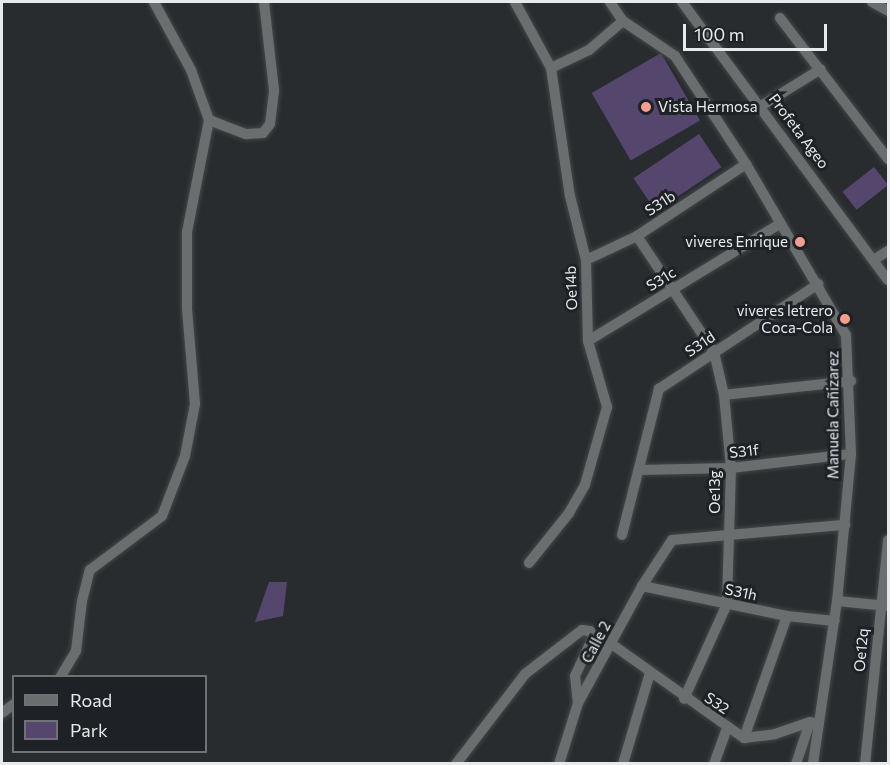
<!DOCTYPE html>
<html>
<head>
<meta charset="utf-8">
<style>
	body { margin:0 }
	#map { position:relative; width:890px; height:765px; overflow:hidden; background:#282c2f; font-family:Commissioner,sans-serif }
	div>[style] { position:absolute }
	.green>* { inset:0; background:#55466d; transform-origin:0 0 }
	.roads { filter:drop-shadow(0 0 2px #434749) drop-shadow(0 0 2px #434749) }
	.street>* { height:10px; margin:-5px; padding:0 5px; transform-origin:5px; border-radius:5px; background:#6b6e6f }
	.dots>* { width:16px; height:16px; translate:-50% -50%; box-sizing:border-box; border:3px solid #1e2226; border-radius:50% }
	span { translate:-50% -50%; white-space:nowrap; text-align:center; line-height:1.15; -webkit-text-stroke:6px #1e2226; paint-order:stroke }
	.poi-label { font-size:15px; color:#e7eaec }
	.left { translate:0 -50%; text-align:left }
	.right { translate:-100% -50%; text-align:right }
	.street-label { font-size:15px; color:#e7eaec }
	.frame { position:absolute; inset:0; border:3px solid #e7eaec; pointer-events:none }
	.legend { position:absolute; left:12px; top:675px; width:195px; height:78px; box-sizing:border-box; background:#1e2226; border:2px solid #6e7275; margin:0; padding:8px 10px; list-style:none; font-size:18px; color:#e7eaec }
	.legend li { display:flex; align-items:center; gap:12px; height:30px }
	.legend b { width:30px; border:2px solid #6e7275 }
	.scale { position:absolute; left:683px; top:24px; width:144px; height:27px; box-sizing:border-box; border:3px solid #e7eaec; border-top:0; padding-left:8px; font-size:18px; line-height:21px; white-space:nowrap; color:#e7eaec; -webkit-text-stroke:4px #1e2226; paint-order:stroke }
</style>
</head>
<body>
<div id="map">
	<div class="green">
		<div style="left:661px;top:53px;width:78px;height:80px;rotate:60deg"></div>
		<div style="left:699px;top:134px;width:40px;height:79px;rotate:56deg"></div>
		<div style="left:874px;top:167px;width:23px;height:40px;rotate:52deg"></div>
		<div style="clip-path:polygon(269px 582px,287px 582px,283px 616px,255px 622px)"></div>
	</div>
	<div class="roads">
		<div class="street">
			<div style="left:515px;top:2px;width:75px;rotate:61.4deg"></div>
			<div style="left:551px;top:68px;width:129px;rotate:81.6deg"></div>
			<div style="left:570px;top:196px;width:66px;rotate:76deg"></div>
			<div style="left:586px;top:260px;width:81px;rotate:88.6deg"></div>
			<div style="left:588px;top:341px;width:69px;rotate:73.9deg"></div>
			<div style="left:607px;top:407px;width:81px;rotate:105.8deg"></div>
			<div style="left:585px;top:485px;width:32px;rotate:120deg"></div>
			<div style="left:569px;top:513px;width:64px;rotate:128.7deg"></div>
			<div style="left:610px;top:2px;width:23px;rotate:56deg"></div>
			<div style="left:623px;top:21px;width:63px;rotate:33.9deg"></div>
			<div style="left:675px;top:56px;width:129px;rotate:56.7deg"></div>
			<div style="left:746px;top:164px;width:198px;rotate:59.7deg"></div>
			<div style="left:846px;top:335px;width:119px;rotate:87.6deg"></div>
			<div style="left:851px;top:454px;width:148px;rotate:95.4deg"></div>
			<div style="left:837px;top:601px;width:165px;rotate:98.4deg"></div>
			<div style="left:682px;top:2px;width:346px;rotate:53.5deg"></div>
			<div style="left:872px;top:2px;width:18px;rotate:29deg"></div>
			<div style="left:780px;top:18px;width:178px;rotate:52.5deg"></div>
			<div style="left:551px;top:68px;width:42px;rotate:-25.3deg"></div>
			<div style="left:589px;top:50px;width:45px;rotate:-40.5deg"></div>
			<div style="left:761px;top:106px;width:70px;rotate:-31.7deg"></div>
			<div style="left:209px;top:120px;width:40px;rotate:21deg"></div>
			<div style="left:246px;top:134px;width:17px;rotate:-3deg"></div>
			<div style="left:263px;top:133px;width:11px;rotate:-52deg"></div>
			<div style="left:270px;top:124px;width:34px;rotate:-83deg"></div>
			<div style="left:274px;top:90px;width:89px;rotate:-96.5deg"></div>
			<div style="left:637px;top:236px;width:139px;rotate:56.4deg"></div>
			<div style="left:714px;top:352px;width:44px;rotate:76.9deg"></div>
			<div style="left:724px;top:395px;width:73px;rotate:84.5deg"></div>
			<div style="left:731px;top:468px;width:136px;rotate:91.7deg"></div>
			<div style="left:727px;top:604px;width:104px;rotate:114.4deg"></div>
			<div style="left:875px;top:259px;width:15px;rotate:-32deg"></div>
			<div style="left:586px;top:260px;width:56px;rotate:-25.2deg"></div>
			<div style="left:637px;top:236px;width:131px;rotate:-33.4deg"></div>
			<div style="left:588px;top:341px;width:225px;rotate:-31.4deg"></div>
			<div style="left:724px;top:395px;width:128px;rotate:-6.3deg"></div>
			<div style="left:640px;top:470px;width:91px;rotate:-1.3deg"></div>
			<div style="left:731px;top:468px;width:121px;rotate:-6.7deg"></div>
			<div style="left:622px;top:535px;width:151px;rotate:-75.8deg"></div>
			<div style="left:659px;top:389px;width:191px;rotate:-33.4deg"></div>
			<div style="left:642px;top:586px;width:148px;rotate:11.7deg"></div>
			<div style="left:787px;top:616px;width:48px;rotate:5.9deg"></div>
			<div style="left:837px;top:601px;width:51px;rotate:5.6deg"></div>
			<div style="left:613px;top:645px;width:161px;rotate:35.4deg"></div>
			<div style="left:744px;top:738px;width:31px;rotate:-7deg"></div>
			<div style="left:775px;top:734px;width:37px;rotate:-19deg"></div>
			<div style="left:810px;top:722px;width:9px;rotate:13deg"></div>
			<div style="left:61px;top:676px;width:29px;rotate:-59deg"></div>
			<div style="left:76px;top:651px;width:50px;rotate:-83.2deg"></div>
			<div style="left:82px;top:601px;width:32px;rotate:-76deg"></div>
			<div style="left:90px;top:570px;width:90px;rotate:-36.9deg"></div>
			<div style="left:162px;top:516px;width:64px;rotate:-69deg"></div>
			<div style="left:185px;top:456px;width:53px;rotate:-79.1deg"></div>
			<div style="left:195px;top:404px;width:96px;rotate:-94.8deg"></div>
			<div style="left:187px;top:308px;width:76px;rotate:-90deg"></div>
			<div style="left:187px;top:232px;width:114px;rotate:-78.9deg"></div>
			<div style="left:209px;top:120px;width:53px;rotate:-109.8deg"></div>
			<div style="left:191px;top:70px;width:77px;rotate:-118.6deg"></div>
			<div style="left:2px;top:713px;width:15px;rotate:-37deg"></div>
			<div style="left:744px;top:738px;width:129px;rotate:-70.6deg"></div>
			<div style="left:456px;top:764px;width:113px;rotate:-52.5deg"></div>
			<div style="left:525px;top:674px;width:72px;rotate:-37.7deg"></div>
			<div style="left:582px;top:630px;width:8px;rotate:7deg"></div>
			<div style="left:590px;top:631px;width:7px;rotate:63deg"></div>
			<div style="left:593px;top:637px;width:43px;rotate:114.8deg"></div>
			<div style="left:575px;top:676px;width:27px;rotate:84deg"></div>
			<div style="left:559px;top:764px;width:64px;rotate:-72.7deg"></div>
			<div style="left:578px;top:703px;width:133px;rotate:-61.3deg"></div>
			<div style="left:642px;top:586px;width:55px;rotate:-56.9deg"></div>
			<div style="left:672px;top:540px;width:174px;rotate:-5deg"></div>
			<div style="left:623px;top:764px;width:95px;rotate:-73.5deg"></div>
			<div style="left:714px;top:764px;width:38px;rotate:-70deg"></div>
			<div style="left:796px;top:764px;width:44px;rotate:-71.6deg"></div>
			<div style="left:865px;top:764px;width:225px;rotate:-84.1deg"></div>
		</div>
	</div>
	<div class="dots">
		<div style="left:646px;top:107px;background:#f59d8e"></div>
		<div style="left:800px;top:242px;background:#f59d8e"></div>
		<div style="left:845px;top:319px;background:#f59d8e"></div>
	</div>
	<div class="poi-label">
		<span class="left" style="left:658px;top:107px">Vista Hermosa</span>
		<span class="right" style="left:788px;top:242px">viveres Enrique</span>
		<span class="right" style="left:833px;top:319px">viveres letrero<br>Coca-Cola</span>
	</div>
	<div class="street-label">
		<span style="left:799px;top:131px;rotate:53deg">Profeta Ageo</span>
		<span style="left:660px;top:203px;rotate:-33deg">S31b</span>
		<span style="left:661px;top:279px;rotate:-32deg">S31c</span>
		<span style="left:571px;top:288px;rotate:-92deg">Oe14b</span>
		<span style="left:700px;top:344px;rotate:-34deg">S31d</span>
		<span style="left:833px;top:415px;rotate:-90deg">Manuela Cañizarez</span>
		<span style="left:744px;top:451px;rotate:-6deg">S31f</span>
		<span style="left:715px;top:492px;rotate:-90deg">Oe13g</span>
		<span style="left:741px;top:592px;rotate:12deg">S31h</span>
		<span style="left:596px;top:642px;rotate:-62deg">Calle 2</span>
		<span style="left:861px;top:650px;rotate:-85deg">Oe12q</span>
		<span style="left:717px;top:703px;rotate:34deg">S32</span>
	</div>
	<div class="frame"></div>
	<ul class="legend">
	<li><b style="height:8px;background:#6b6e6f"></b>Road</li>
	<li><b style="height:16px;background:#55466d"></b>Park</li>
	</ul>
	<div class="scale">100 m</div>
</div>
</body>
</html>
